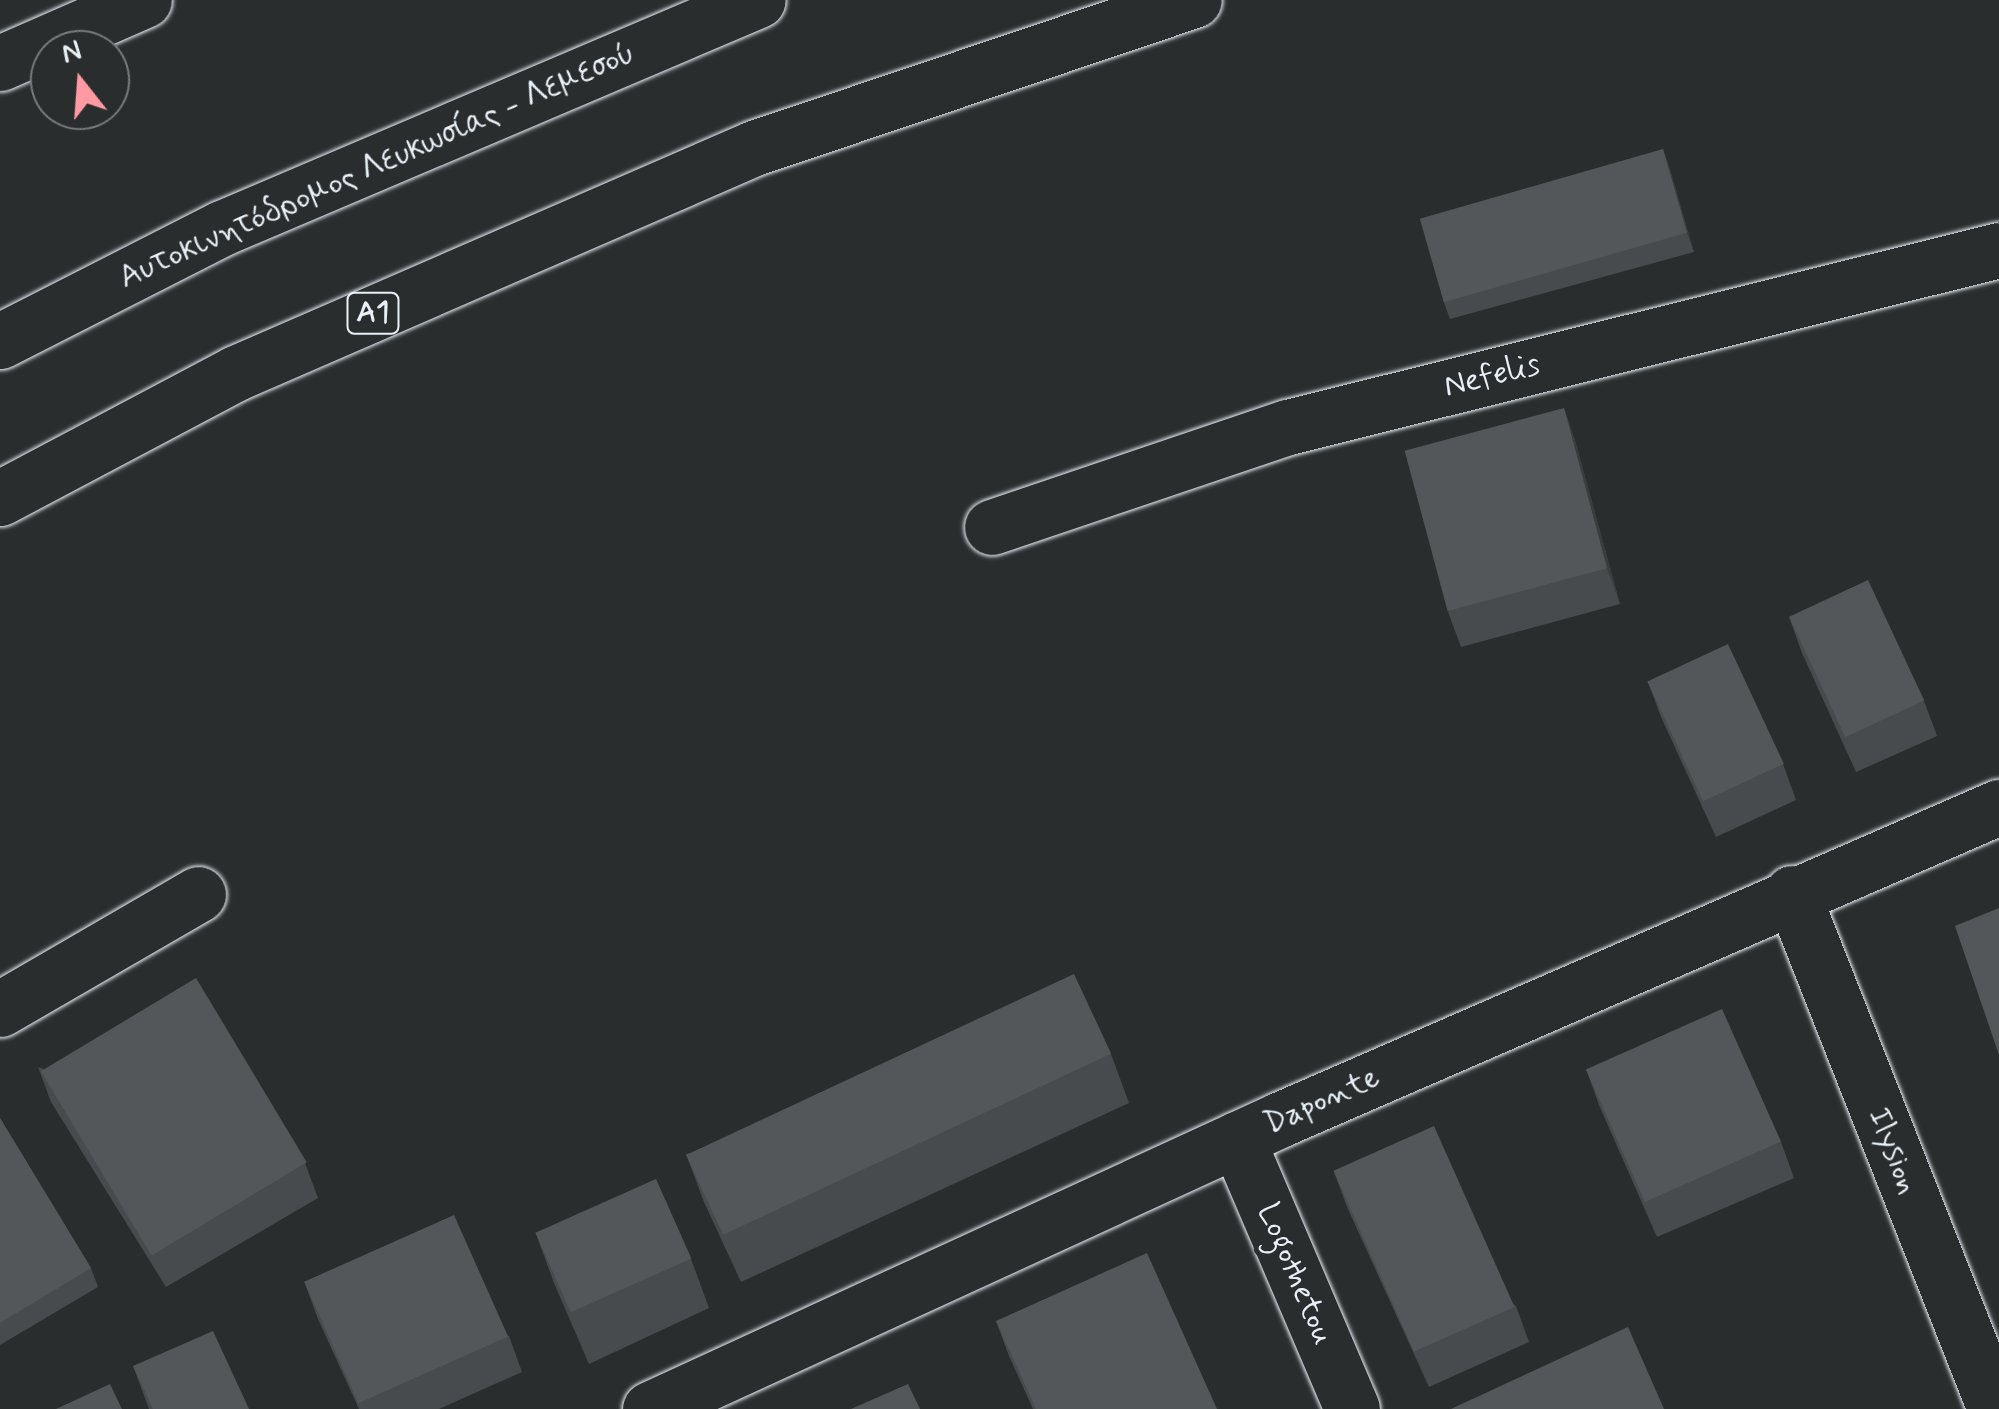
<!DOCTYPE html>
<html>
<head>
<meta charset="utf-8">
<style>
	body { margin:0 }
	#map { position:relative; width:1999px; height:1409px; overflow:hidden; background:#2a2d2e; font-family:Mynerve,sans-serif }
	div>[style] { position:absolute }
	.roads { filter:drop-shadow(0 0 2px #e8f1f8) drop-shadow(0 0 2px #e8f1f8) }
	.street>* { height:55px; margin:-27.5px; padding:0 27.5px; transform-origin:27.5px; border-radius:27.5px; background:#2a2d2e }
	.highway>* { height:55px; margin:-27.5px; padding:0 27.5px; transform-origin:27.5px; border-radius:27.5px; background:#2a2d2e }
	.wall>* { inset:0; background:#474b4d }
	.shaded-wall>* { inset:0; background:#3a3d3e }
	.building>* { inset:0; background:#535759; transform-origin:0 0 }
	span { translate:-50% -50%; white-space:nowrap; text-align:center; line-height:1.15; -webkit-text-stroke:10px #2a2d2e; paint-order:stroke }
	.shield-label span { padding:2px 8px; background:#2a2d2e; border:2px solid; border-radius:8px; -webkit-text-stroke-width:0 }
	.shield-label { font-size:30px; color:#e8f1f8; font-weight:700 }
	.street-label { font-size:32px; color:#e8f1f8 }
	.north { position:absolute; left:30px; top:30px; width:100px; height:100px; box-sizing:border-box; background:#2a2d2e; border:2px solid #767b7f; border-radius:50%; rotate:343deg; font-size:28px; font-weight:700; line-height:40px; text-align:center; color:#e8f1f8 }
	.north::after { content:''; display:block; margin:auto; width:35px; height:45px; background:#ff9aa2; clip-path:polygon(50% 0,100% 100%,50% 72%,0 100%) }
</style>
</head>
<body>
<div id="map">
	<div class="roads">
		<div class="street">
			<div style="left:0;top:63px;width:157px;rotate:-23.6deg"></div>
			<div style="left:992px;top:527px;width:312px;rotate:-18.7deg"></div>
			<div style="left:1288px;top:427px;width:733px;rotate:-13.98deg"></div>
			<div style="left:1792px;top:893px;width:554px;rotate:68.52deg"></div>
			<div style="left:0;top:1009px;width:229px;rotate:-30.1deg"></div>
			<div style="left:1237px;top:1139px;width:293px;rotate:66.9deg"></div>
			<div style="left:650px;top:1409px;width:694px;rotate:-24.68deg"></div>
			<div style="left:1281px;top:1119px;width:783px;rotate:-23.49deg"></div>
		</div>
		<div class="highway">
			<div style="left:0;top:341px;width:249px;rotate:-27deg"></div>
			<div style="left:222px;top:228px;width:582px;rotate:-23.04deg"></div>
			<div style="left:0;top:498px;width:267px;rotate:-27.9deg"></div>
			<div style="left:236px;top:373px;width:565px;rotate:-23.48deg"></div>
			<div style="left:754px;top:148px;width:464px;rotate:-18.6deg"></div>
		</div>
	</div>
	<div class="wall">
		<div style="clip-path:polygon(1663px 149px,1694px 252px,1450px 319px,1443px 300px)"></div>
		<div style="clip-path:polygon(1564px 408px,1576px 444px,1620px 604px,1461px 647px,1448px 612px)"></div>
		<div style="clip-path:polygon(1789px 617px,1924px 701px,1937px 736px,1856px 772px,1802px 653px)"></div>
		<div style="clip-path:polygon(1648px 682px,1783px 764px,1796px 800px,1716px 837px,1661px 717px)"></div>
		<div style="clip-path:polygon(1111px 1054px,1129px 1103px,741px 1282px,704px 1202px,686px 1154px)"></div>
		<div style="clip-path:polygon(38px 1067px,305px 1163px,318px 1198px,166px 1287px,51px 1102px)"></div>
		<div style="clip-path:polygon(1586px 1069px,1781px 1142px,1794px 1178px,1657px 1237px,1599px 1105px)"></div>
		<div style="clip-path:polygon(0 1118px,91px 1268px,98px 1287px,0 1345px)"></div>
		<div style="clip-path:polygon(1334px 1172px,1516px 1306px,1529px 1342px,1429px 1387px,1347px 1207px)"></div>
		<div style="clip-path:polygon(536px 1234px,691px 1259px,709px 1308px,589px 1364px,554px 1283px)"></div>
		<div style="clip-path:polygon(305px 1284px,509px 1336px,522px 1372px,439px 1409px,359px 1409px,318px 1319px)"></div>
		<div style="clip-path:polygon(996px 1321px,1217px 1409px,1033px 1409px,1009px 1356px)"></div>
		<div style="clip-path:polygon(133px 1366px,249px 1409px,149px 1409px)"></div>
	</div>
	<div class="shaded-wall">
		<div style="clip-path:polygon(1663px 149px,1670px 168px,1694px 252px,1687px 233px)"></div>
		<div style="clip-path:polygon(1564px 408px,1576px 444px,1620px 604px,1607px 568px)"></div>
	</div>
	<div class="building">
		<div style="left:1663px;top:149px;width:87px;height:253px;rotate:74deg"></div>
		<div style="left:1564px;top:408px;width:166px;height:165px;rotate:75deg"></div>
		<div style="left:1868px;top:580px;width:133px;height:87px;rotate:65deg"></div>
		<div style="left:1728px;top:644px;width:132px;height:89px;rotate:65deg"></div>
		<div style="clip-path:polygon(1999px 908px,1999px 1055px,1955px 926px)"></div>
		<div style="left:1074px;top:974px;width:88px;height:428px;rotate:65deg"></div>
		<div style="left:196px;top:978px;width:215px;height:181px;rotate:59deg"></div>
		<div style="left:1722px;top:1009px;width:145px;height:149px;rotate:66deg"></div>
		<div style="clip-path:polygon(0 1118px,91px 1268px,0 1323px)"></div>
		<div style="left:1434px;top:1126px;width:198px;height:110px;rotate:66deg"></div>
		<div style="left:656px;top:1179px;width:87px;height:132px;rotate:66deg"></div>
		<div style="left:454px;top:1215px;width:133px;height:164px;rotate:66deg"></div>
		<div style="clip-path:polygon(1147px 1253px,1217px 1409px,1036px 1409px,996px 1321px)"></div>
		<div style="clip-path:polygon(1628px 1327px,1664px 1409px,1451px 1409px)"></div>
		<div style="clip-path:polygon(213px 1331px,249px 1409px,153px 1409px,133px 1366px)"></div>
		<div style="clip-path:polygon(110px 1384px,122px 1409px,56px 1409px)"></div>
		<div style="clip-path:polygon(908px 1384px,920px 1409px,851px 1409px)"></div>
	</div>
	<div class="shield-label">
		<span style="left:373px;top:313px">A1</span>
	</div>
	<div class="street-label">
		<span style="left:377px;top:166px;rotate:-24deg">Αυτοκινητόδρομος Λευκωσίας - Λεμεσού</span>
		<span style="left:1492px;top:376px;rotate:-14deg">Nefelis</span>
		<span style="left:1322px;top:1101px;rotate:-24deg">Daponte</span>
		<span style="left:1893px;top:1151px;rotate:69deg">Ilysion</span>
		<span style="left:1295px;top:1274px;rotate:67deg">Logothetou</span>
	</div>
	<div class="north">N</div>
</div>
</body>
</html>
